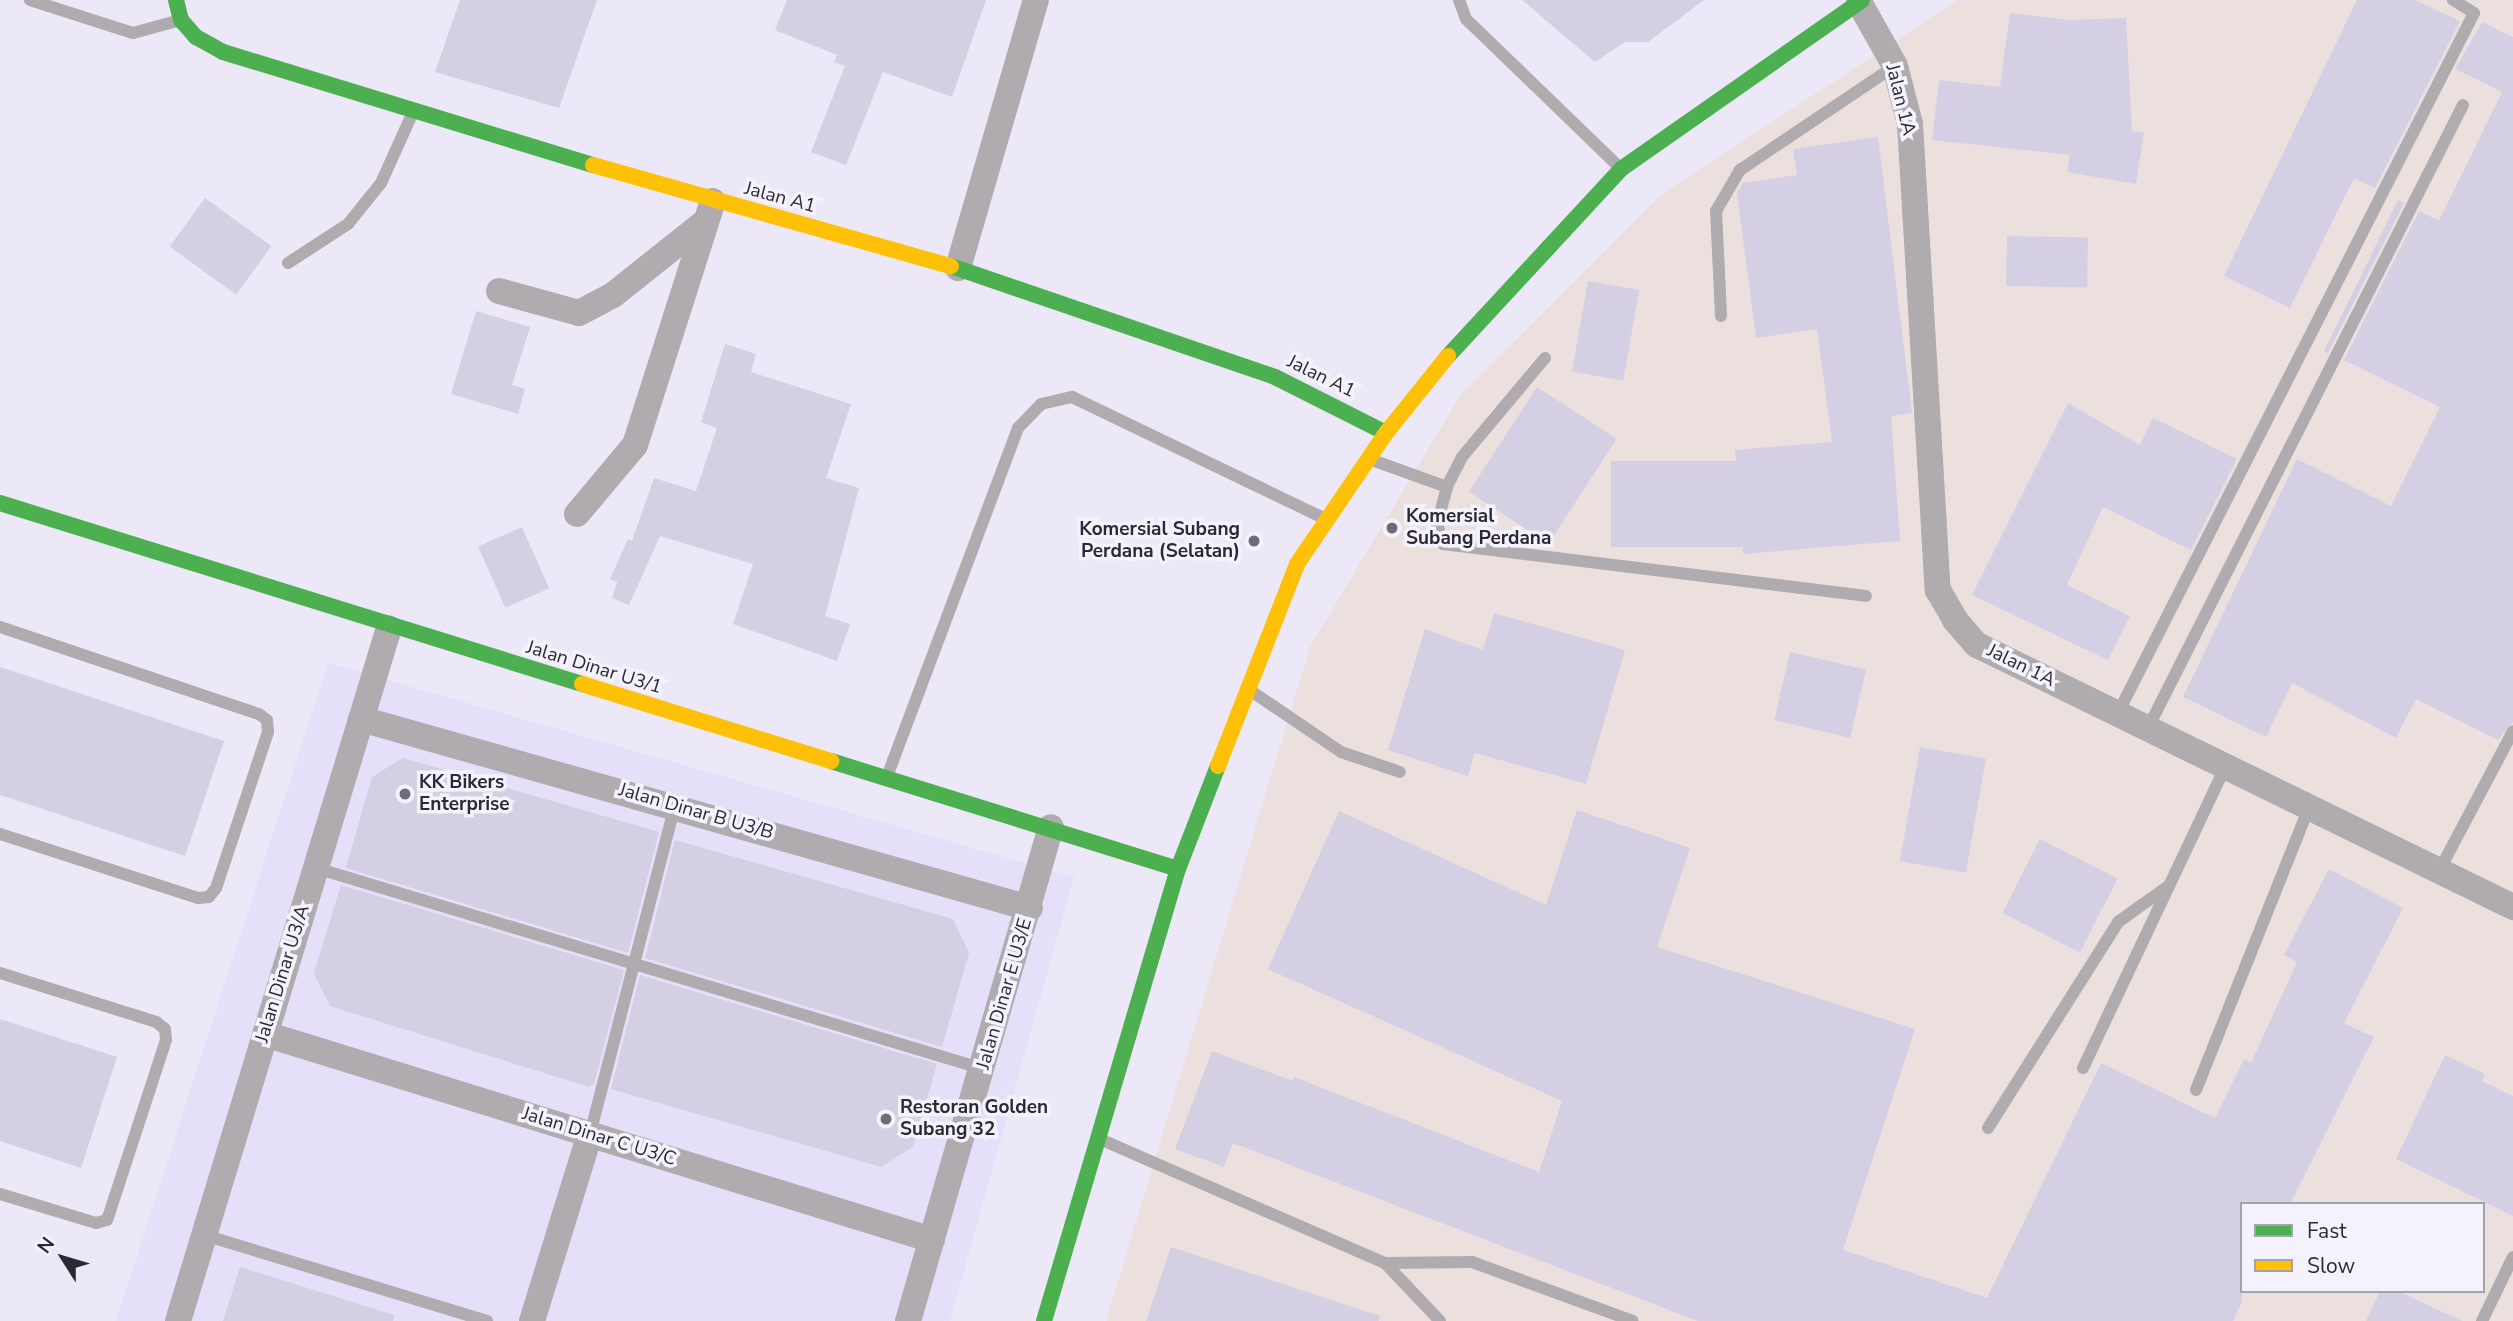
<!DOCTYPE html>
<html>
<head>
<meta charset="utf-8">
<style>
	body { margin:0 }
	#map { position:relative; width:2513px; height:1321px; overflow:hidden; background:#ece8f7; font-family:"Nunito Sans",sans-serif }
	div>[style] { position:absolute }
	.built>* { inset:0; background:#e5dff9 }
	.industrial>* { inset:0; background:#ece0de }
	.building>* { inset:0; background:#d4cfe2; transform-origin:0 0 }
	.lane>* { height:12px; margin:-6px; padding:0 6px; transform-origin:6px; border-radius:6px; background:#afabae }
	.street>* { height:26px; margin:-13px; padding:0 13px; transform-origin:13px; border-radius:13px; background:#afabae }
	.fast>* { height:16px; margin:-8px; padding:0 8px; transform-origin:8px; border-radius:8px; background:#4caf50 }
	.slow>* { height:16px; margin:-8px; padding:0 8px; transform-origin:8px; border-radius:8px; background:#ffc107 }
	.dots>* { width:19px; height:19px; translate:-50% -50%; box-sizing:border-box; border:4px solid #f4f2fd; border-radius:50% }
	span { translate:-50% -50%; white-space:nowrap; text-align:center; line-height:1.15; -webkit-text-stroke:7px #f4f2fd; paint-order:stroke }
	.street-label { font-size:19px; color:#2c2933 }
	.poi-label { font-size:19px; color:#2c2933; font-weight:700 }
	.left { translate:0 -50%; text-align:left }
	.right { translate:-100% -50%; text-align:right }
	.legend { position:absolute; left:2240px; top:1202px; width:245px; height:91px; box-sizing:border-box; background:#f4f2fd; border:2px solid #a4a2ac; margin:0; padding:9px 12px; list-style:none; font-size:21px; color:#2c2933 }
	.legend li { display:flex; align-items:center; gap:14px; height:35px }
	.legend b { width:35px; border:2px solid #a4a2ac }
	.north { position:absolute; left:28px; top:1223px; width:70px; height:70px; -webkit-text-stroke:5px #f4f2fd; paint-order:stroke; rotate:307deg; font-size:19px; font-weight:700; line-height:28px; text-align:center; color:#2c2933 }
	.north::after { content:''; display:block; margin:auto; width:24px; height:32px; background:#2c2933; clip-path:polygon(50% 0,100% 100%,50% 72%,0 100%) }
</style>
</head>
<body>
<div id="map">
	<div class="built">
		<div style="clip-path:polygon(328px 663px,1074px 877px,950px 1321px,116px 1321px)"></div>
	</div>
	<div class="industrial">
		<div style="clip-path:polygon(evenodd,1958px 0,2513px 0,2513px 1321px,1106px 1321px,1310px 647px,1461px 394px,1661px 195px,1958px 0,2242px 1204px,2483px 1204px,2483px 1291px,2242px 1291px,2242px 1204px)"></div>
	</div>
	<div class="building">
		<div style="clip-path:polygon(460px 0,597px 0,559px 108px,435px 72px)"></div>
		<div style="clip-path:polygon(787px 0,986px 0,952px 97px,883px 72px,846px 165px,811px 152px,845px 66px,834px 62px,837px 55px,775px 30px)"></div>
		<div style="clip-path:polygon(1522px 0,1704px 0,1648px 42px,1625px 42px,1595px 62px)"></div>
		<div style="clip-path:polygon(2357px 0,2415px 0,2460px 21px,2375px 188px,2354px 178px,2290px 308px,2224px 276px)"></div>
		<div style="clip-path:polygon(2010px 13px,2069px 20px,2126px 18px,2132px 131px,2144px 133px,2136px 184px,2067px 172px,2070px 155px,1932px 140px,1939px 80px,2000px 87px)"></div>
		<div style="clip-path:polygon(2482px 22px,2513px 37px,2513px 722px,2498px 740px,2416px 699px,2396px 738px,2292px 683px,2266px 737px,2183px 697px,2297px 459px,2391px 506px,2440px 407px,2344px 360px,2419px 211px,2439px 221px,2502px 92px,2455px 69px)"></div>
		<div style="clip-path:polygon(1878px 137px,1912px 413px,1891px 416px,1900px 541px,1743px 554px,1743px 547px,1611px 547px,1611px 461px,1736px 461px,1735px 450px,1832px 442px,1817px 329px,1756px 338px,1737px 193px,1743px 183px,1797px 175px,1793px 149px)"></div>
		<div style="left:205px;top:198px;width:82px;height:60px;rotate:36deg"></div>
		<div style="clip-path:polygon(2398px 200px,2404px 203px,2328px 353px,2324px 351px)"></div>
		<div style="left:2007px;top:236px;width:81px;height:50px;rotate:1deg"></div>
		<div style="left:1588px;top:281px;width:52px;height:92px;rotate:10deg"></div>
		<div style="clip-path:polygon(476px 311px,530px 327px,512px 385px,525px 389px,518px 414px,451px 394px)"></div>
		<div style="clip-path:polygon(725px 344px,756px 354px,751px 372px,851px 404px,826px 478px,859px 488px,825px 616px,850px 624px,837px 661px,733px 624px,753px 564px,660px 536px,629px 605px,612px 598px,617px 582px,610px 579px,628px 539px,632px 541px,654px 478px,696px 491px,717px 428px,701px 422px)"></div>
		<div style="left:1537px;top:387px;width:95px;height:125px;rotate:33deg"></div>
		<div style="clip-path:polygon(2068px 403px,2140px 445px,2153px 418px,2237px 459px,2191px 550px,2103px 507px,2067px 585px,2130px 616px,2108px 660px,1972px 595px)"></div>
		<div style="left:522px;top:527px;width:67px;height:48px;rotate:66deg"></div>
		<div style="clip-path:polygon(1494px 613px,1625px 650px,1586px 784px,1475px 753px,1468px 776px,1388px 750px,1425px 629px,1483px 650px)"></div>
		<div style="left:1790px;top:652px;width:78px;height:70px;rotate:13deg"></div>
		<div style="clip-path:polygon(0 667px,224px 741px,185px 856px,0 795px)"></div>
		<div style="left:1920px;top:747px;width:67px;height:116px;rotate:10deg"></div>
		<div style="clip-path:polygon(403px 758px,659px 832px,628px 953px,346px 868px,372px 777px)"></div>
		<div style="clip-path:polygon(1577px 810px,1690px 848px,1657px 947px,1915px 1029px,1843px 1250px,1987px 1298px,2101px 1063px,2215px 1118px,2244px 1059px,2251px 1063px,2297px 962px,2284px 955px,2329px 869px,2403px 908px,2344px 1023px,2374px 1037px,2290px 1204px,2242px 1204px,2242px 1302px,2233px 1321px,1698px 1321px,1233px 1143px,1224px 1167px,1175px 1149px,1212px 1051px,1293px 1081px,1294px 1077px,1539px 1172px,1562px 1101px,1268px 969px,1339px 811px,1546px 905px)"></div>
		<div style="left:2040px;top:839px;width:87px;height:83px;rotate:27deg"></div>
		<div style="clip-path:polygon(675px 840px,953px 919px,969px 953px,942px 1047px,645px 958px)"></div>
		<div style="clip-path:polygon(341px 885px,624px 970px,594px 1084px,589px 1087px,330px 1006px,314px 973px)"></div>
		<div style="clip-path:polygon(640px 975px,937px 1064px,913px 1147px,881px 1167px,611px 1089px)"></div>
		<div style="clip-path:polygon(0 1019px,117px 1057px,81px 1168px,0 1141px)"></div>
		<div style="clip-path:polygon(2445px 1055px,2485px 1074px,2482px 1081px,2513px 1096px,2513px 1216px,2396px 1159px)"></div>
		<div style="clip-path:polygon(1171px 1247px,1380px 1316px,1379px 1321px,1146px 1321px)"></div>
		<div style="clip-path:polygon(240px 1267px,394px 1315px,393px 1321px,223px 1321px)"></div>
		<div style="clip-path:polygon(2380px 1291px,2398px 1291px,2462px 1321px,2366px 1321px)"></div>
	</div>
	<div class="lane">
		<div style="left:30px;top:0;width:108px;rotate:17.8deg"></div>
		<div style="left:133px;top:33px;width:46px;rotate:-15.3deg"></div>
		<div style="left:1459px;top:0;width:20px;rotate:70deg"></div>
		<div style="left:1466px;top:19px;width:211px;rotate:44deg"></div>
		<div style="left:288px;top:263px;width:72px;rotate:-33deg"></div>
		<div style="left:348px;top:224px;width:53px;rotate:-51.2deg"></div>
		<div style="left:381px;top:183px;width:78px;rotate:-65.7deg"></div>
		<div style="left:1721px;top:316px;width:105px;rotate:-92.7deg"></div>
		<div style="left:1716px;top:211px;width:48px;rotate:-59.7deg"></div>
		<div style="left:1740px;top:170px;width:187px;rotate:-33.9deg"></div>
		<div style="left:1545px;top:358px;width:129px;rotate:130deg"></div>
		<div style="left:1462px;top:457px;width:34px;rotate:117deg"></div>
		<div style="left:1447px;top:487px;width:38px;rotate:105deg"></div>
		<div style="left:1437px;top:524px;width:21px;rotate:73deg"></div>
		<div style="left:1443px;top:544px;width:426px;rotate:7deg"></div>
		<div style="left:1372px;top:460px;width:80px;rotate:19.8deg"></div>
		<div style="left:0;top:627px;width:273px;rotate:18.6deg"></div>
		<div style="left:259px;top:714px;width:10px;rotate:37deg"></div>
		<div style="left:267px;top:720px;width:12px;rotate:85deg"></div>
		<div style="left:268px;top:732px;width:164px;rotate:108.4deg"></div>
		<div style="left:216px;top:888px;width:11px;rotate:128deg"></div>
		<div style="left:209px;top:897px;width:11px;rotate:175deg"></div>
		<div style="left:198px;top:898px;width:208px;rotate:-162.1deg"></div>
		<div style="left:1251px;top:691px;width:109px;rotate:34.1deg"></div>
		<div style="left:1341px;top:752px;width:62px;rotate:18.7deg"></div>
		<div style="left:2118px;top:713px;width:785px;rotate:-63.04deg"></div>
		<div style="left:2474px;top:13px;width:25px;rotate:-148deg"></div>
		<div style="left:2148px;top:728px;width:698px;rotate:-63.18deg"></div>
		<div style="left:888px;top:774px;width:370px;rotate:-69.4deg"></div>
		<div style="left:1018px;top:428px;width:33px;rotate:-46deg"></div>
		<div style="left:1041px;top:404px;width:32px;rotate:-13deg"></div>
		<div style="left:1072px;top:397px;width:279px;rotate:25.7deg"></div>
		<div style="left:316px;top:868px;width:697px;rotate:16.77deg"></div>
		<div style="left:2439px;top:871px;width:158px;rotate:-62.1deg"></div>
		<div style="left:0;top:973px;width:164px;rotate:17.4deg"></div>
		<div style="left:156px;top:1022px;width:11px;rotate:38deg"></div>
		<div style="left:165px;top:1029px;width:11px;rotate:85deg"></div>
		<div style="left:166px;top:1040px;width:189px;rotate:108.1deg"></div>
		<div style="left:107px;top:1220px;width:11px;rotate:165deg"></div>
		<div style="left:96px;top:1223px;width:100px;rotate:-163.2deg"></div>
		<div style="left:2083px;top:1068px;width:334px;rotate:-64.7deg"></div>
		<div style="left:2196px;top:1090px;width:305px;rotate:-68.2deg"></div>
		<div style="left:1988px;top:1128px;width:244px;rotate:-57.7deg"></div>
		<div style="left:2118px;top:922px;width:60px;rotate:-35.5deg"></div>
		<div style="left:590px;top:1134px;width:339px;rotate:-75.5deg"></div>
		<div style="left:1102px;top:1140px;width:309px;rotate:23.5deg"></div>
		<div style="left:1385px;top:1263px;width:87px;rotate:-0.7deg"></div>
		<div style="left:1472px;top:1262px;width:171px;rotate:20.1deg"></div>
		<div style="left:204px;top:1235px;width:296px;rotate:16.9deg"></div>
		<div style="left:1385px;top:1263px;width:80px;rotate:46.5deg"></div>
		<div style="left:2482px;top:1321px;width:71px;rotate:-64.2deg"></div>
	</div>
	<div class="street">
		<div style="left:1859px;top:2px;width:73px;rotate:60.6deg"></div>
		<div style="left:1895px;top:66px;width:60px;rotate:75.5deg"></div>
		<div style="left:1910px;top:124px;width:467px;rotate:86.6deg"></div>
		<div style="left:1938px;top:590px;width:34px;rotate:60deg"></div>
		<div style="left:1955px;top:620px;width:33px;rotate:49deg"></div>
		<div style="left:1977px;top:645px;width:597px;rotate:26.05deg"></div>
		<div style="left:958px;top:268px;width:279px;rotate:-73.8deg"></div>
		<div style="left:499px;top:291px;width:83px;rotate:15.4deg"></div>
		<div style="left:579px;top:313px;width:38px;rotate:-28deg"></div>
		<div style="left:613px;top:295px;width:119px;rotate:-38.5deg"></div>
		<div style="left:577px;top:514px;width:90px;rotate:-50deg"></div>
		<div style="left:635px;top:445px;width:256px;rotate:-72.3deg"></div>
		<div style="left:361px;top:719px;width:695px;rotate:15.78deg"></div>
		<div style="left:265px;top:1034px;width:698px;rotate:17.16deg"></div>
		<div style="left:178px;top:1321px;width:724px;rotate:-73.07deg"></div>
		<div style="left:532px;top:1321px;width:196px;rotate:-72.8deg"></div>
		<div style="left:908px;top:1321px;width:514px;rotate:-73.86deg"></div>
	</div>
	<div class="fast">
		<div style="left:176px;top:0;width:21px;rotate:76deg"></div>
		<div style="left:181px;top:20px;width:23px;rotate:49deg"></div>
		<div style="left:196px;top:37px;width:31px;rotate:29deg"></div>
		<div style="left:223px;top:52px;width:387px;rotate:17deg"></div>
		<div style="left:951px;top:266px;width:342px;rotate:18.9deg"></div>
		<div style="left:1275px;top:377px;width:124px;rotate:26.8deg"></div>
		<div style="left:1448px;top:356px;width:255px;rotate:-47.2deg"></div>
		<div style="left:1621px;top:169px;width:294px;rotate:-35deg"></div>
		<div style="left:0;top:503px;width:609px;rotate:17.28deg"></div>
		<div style="left:831px;top:761px;width:363px;rotate:17.3deg"></div>
		<div style="left:1044px;top:1321px;width:471px;rotate:-73.5deg"></div>
		<div style="left:1178px;top:869px;width:110px;rotate:-68.8deg"></div>
	</div>
	<div class="slow">
		<div style="left:593px;top:165px;width:372px;rotate:15.8deg"></div>
		<div style="left:582px;top:684px;width:261px;rotate:17.2deg"></div>
		<div style="left:1218px;top:766px;width:217px;rotate:-68.6deg"></div>
		<div style="left:1297px;top:564px;width:158px;rotate:-55.8deg"></div>
		<div style="left:1386px;top:433px;width:99px;rotate:-51.2deg"></div>
	</div>
	<div class="dots">
		<div style="left:1392px;top:528px;background:#6f6c78"></div>
		<div style="left:1254px;top:541px;background:#6f6c78"></div>
		<div style="left:405px;top:794px;background:#6f6c78"></div>
		<div style="left:886px;top:1119px;background:#6f6c78"></div>
	</div>
	<div class="street-label">
		<span style="left:1900px;top:100px;rotate:76deg">Jalan 1A</span>
		<span style="left:780px;top:198px;rotate:15deg">Jalan A1</span>
		<span style="left:1321px;top:377px;rotate:26deg">Jalan A1</span>
		<span style="left:2021px;top:666px;rotate:26deg">Jalan 1A</span>
		<span style="left:594px;top:668px;rotate:17deg">Jalan Dinar U3/1</span>
		<span style="left:696px;top:812px;rotate:16deg">Jalan Dinar B U3/B</span>
		<span style="left:283px;top:974px;rotate:-73deg">Jalan Dinar U3/A</span>
		<span style="left:1005px;top:994px;rotate:-74deg">Jalan Dinar E U3/E</span>
		<span style="left:599px;top:1137px;rotate:17deg">Jalan Dinar C U3/C</span>
	</div>
	<div class="poi-label">
		<span class="left" style="left:1406px;top:528px">Komersial<br>Subang Perdana</span>
		<span class="right" style="left:1240px;top:541px">Komersial Subang<br>Perdana (Selatan)</span>
		<span class="left" style="left:419px;top:794px">KK Bikers<br>Enterprise</span>
		<span class="left" style="left:900px;top:1119px">Restoran Golden<br>Subang 32</span>
	</div>
	<ul class="legend">
	<li><b style="height:9px;background:#4caf50"></b>Fast</li>
	<li><b style="height:9px;background:#ffc107"></b>Slow</li>
	</ul>
	<div class="north">N</div>
</div>
</body>
</html>
